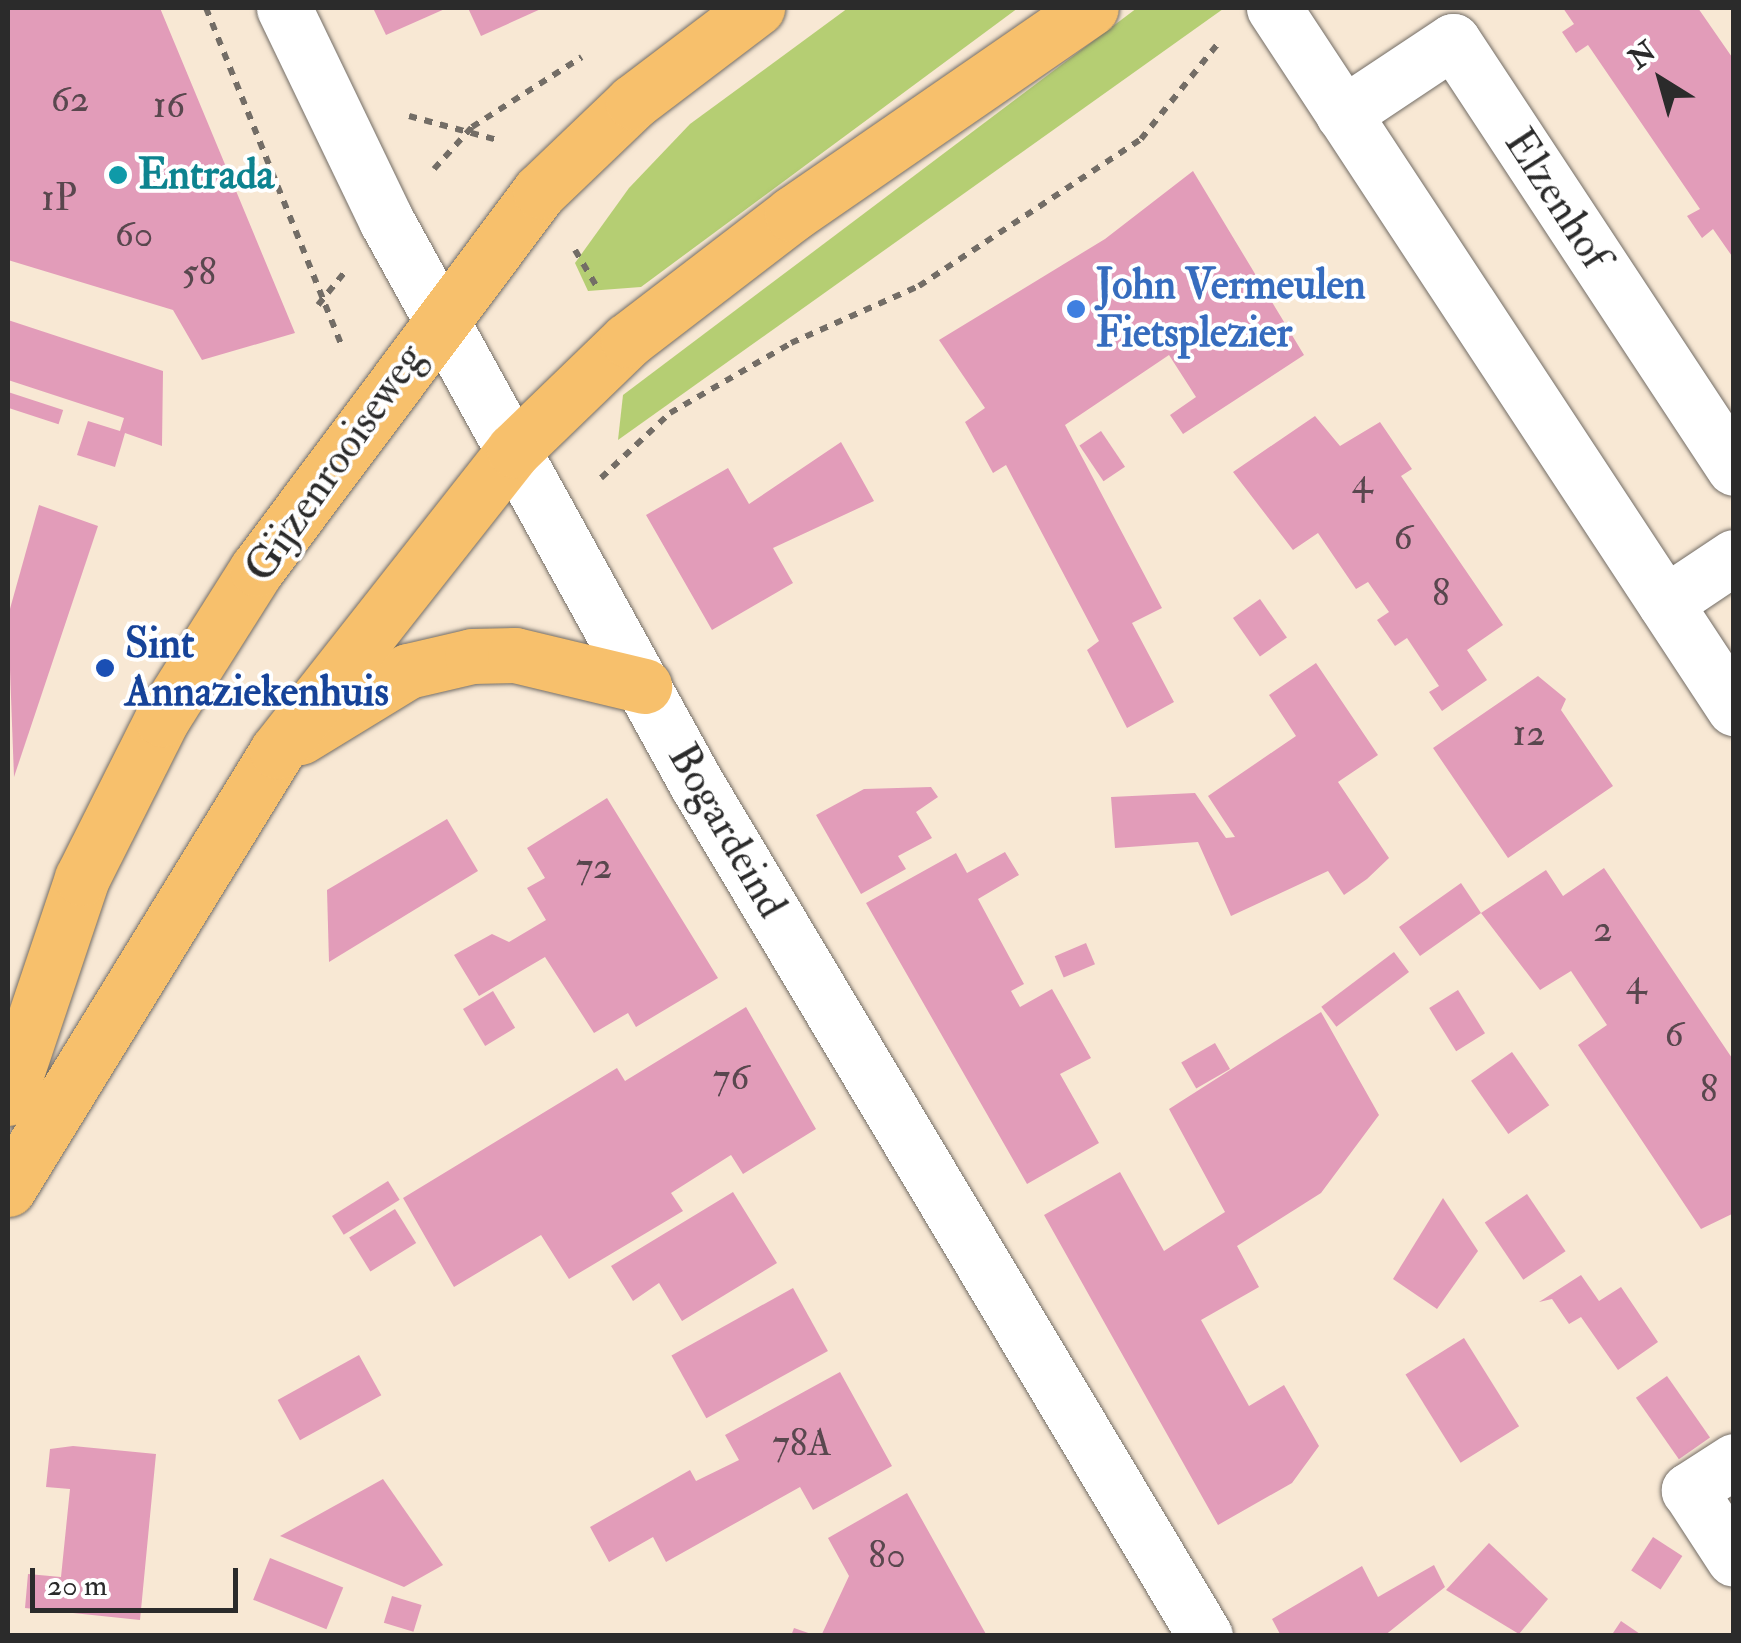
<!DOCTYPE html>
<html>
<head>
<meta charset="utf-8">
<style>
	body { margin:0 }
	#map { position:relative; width:1741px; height:1643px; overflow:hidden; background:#f8e8d4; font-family:"IM FELL Double Pica",serif }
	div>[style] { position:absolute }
	.green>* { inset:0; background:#b5ce73 }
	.building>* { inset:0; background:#e29cb9; transform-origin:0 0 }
	.path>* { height:6px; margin-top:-3px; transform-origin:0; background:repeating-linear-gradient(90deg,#736d66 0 8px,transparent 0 16px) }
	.roads { filter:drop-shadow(0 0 2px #736d66) drop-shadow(0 0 2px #736d66) }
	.minor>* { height:55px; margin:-27.5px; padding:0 27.5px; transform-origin:27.5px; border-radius:27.5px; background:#fff }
	.major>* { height:55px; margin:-27.5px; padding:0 27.5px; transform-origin:27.5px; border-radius:27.5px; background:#f7c06c }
	.dots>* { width:28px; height:28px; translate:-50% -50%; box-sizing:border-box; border:5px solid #fff; border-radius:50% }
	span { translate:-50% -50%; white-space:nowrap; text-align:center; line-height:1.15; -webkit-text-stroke:8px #fff; paint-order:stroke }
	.number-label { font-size:38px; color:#59474e }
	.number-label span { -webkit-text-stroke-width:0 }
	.culture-label { font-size:42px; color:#0d838f; font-weight:700 }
	.left { translate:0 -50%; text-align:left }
	.street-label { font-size:42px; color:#2b2b2b }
	.shop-label { font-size:42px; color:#366cbe; font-weight:700 }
	.transit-label { font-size:42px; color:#164399; font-weight:700 }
	.frame { position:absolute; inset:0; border:10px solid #2b2b2b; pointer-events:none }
	.north { position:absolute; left:1611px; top:30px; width:100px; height:100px; -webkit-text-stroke:8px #fff; paint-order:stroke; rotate:323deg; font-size:28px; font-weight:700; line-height:40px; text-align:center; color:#2b2b2b }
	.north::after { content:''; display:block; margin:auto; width:35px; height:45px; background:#2b2b2b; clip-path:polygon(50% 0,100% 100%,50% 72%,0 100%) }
	.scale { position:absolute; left:30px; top:1568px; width:208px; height:45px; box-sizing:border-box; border:5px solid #2b2b2b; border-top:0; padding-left:12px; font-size:30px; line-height:35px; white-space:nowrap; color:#2b2b2b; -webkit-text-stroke:8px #fff; paint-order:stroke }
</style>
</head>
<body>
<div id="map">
	<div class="green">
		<div style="clip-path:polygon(848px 8px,1018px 8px,641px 287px,588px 291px,575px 263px,629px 188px,690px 124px)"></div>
		<div style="clip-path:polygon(1137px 8px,1223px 9px,618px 440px,623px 395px)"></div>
	</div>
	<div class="building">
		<div style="clip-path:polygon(8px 8px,160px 8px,295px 333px,202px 360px,173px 310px,8px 260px)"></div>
		<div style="clip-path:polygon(373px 8px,447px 8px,386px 35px)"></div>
		<div style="clip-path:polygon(468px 8px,543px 8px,481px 36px)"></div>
		<div style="clip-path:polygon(1563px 8px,1698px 8px,1734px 60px,1734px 259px,1713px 229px,1702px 238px,1687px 216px,1700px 209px,1588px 45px,1576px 53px,1562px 32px,1574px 24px)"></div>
		<div style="clip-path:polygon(1193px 171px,1304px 355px,1183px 434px,1170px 415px,1196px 397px,1169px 355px,1065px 425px,1162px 608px,1132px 623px,1174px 702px,1127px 728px,1087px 650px,1099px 641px,1006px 465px,993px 473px,965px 422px,985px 408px,939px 340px,1105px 239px)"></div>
		<div style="clip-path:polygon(8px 320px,163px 371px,162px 446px,125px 433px,115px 467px,77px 455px,88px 421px,120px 431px,124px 418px,8px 380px)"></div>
		<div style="left:8px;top:392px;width:58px;height:15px;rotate:18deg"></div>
		<div style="clip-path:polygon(1315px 416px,1340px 446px,1380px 422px,1412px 469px,1401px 476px,1503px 625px,1467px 650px,1487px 680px,1442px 711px,1429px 692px,1439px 686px,1407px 638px,1395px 646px,1377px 620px,1389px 612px,1368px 582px,1356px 589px,1318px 533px,1293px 550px,1233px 472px)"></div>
		<div style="left:1101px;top:431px;width:43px;height:26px;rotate:56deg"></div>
		<div style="clip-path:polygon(841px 442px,874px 501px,773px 548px,793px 583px,712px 630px,646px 515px,728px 468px,749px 504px)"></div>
		<div style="clip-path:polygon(39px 505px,98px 526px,14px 777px,8px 616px)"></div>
		<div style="left:1260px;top:599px;width:47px;height:33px;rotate:55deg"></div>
		<div style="clip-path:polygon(1316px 663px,1378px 755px,1338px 782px,1389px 858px,1367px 879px,1344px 895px,1328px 871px,1231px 916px,1198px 842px,1115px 848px,1111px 797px,1195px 793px,1226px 838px,1235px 837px,1208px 796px,1296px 736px,1269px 695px)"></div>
		<div style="clip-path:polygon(1538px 676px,1566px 699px,1561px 710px,1613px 786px,1508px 858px,1433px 748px)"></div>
		<div style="clip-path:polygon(931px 787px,938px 797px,916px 812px,932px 838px,898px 856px,906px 869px,861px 894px,816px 815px,864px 789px)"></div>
		<div style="clip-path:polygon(607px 798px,718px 978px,636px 1027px,628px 1013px,594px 1033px,545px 957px,479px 996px,454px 955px,492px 934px,509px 942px,546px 920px,527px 888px,545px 878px,527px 848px)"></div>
		<div style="clip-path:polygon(447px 819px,478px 871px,329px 962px,327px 890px)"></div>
		<div style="clip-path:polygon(1005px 852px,1019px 875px,978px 899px,1024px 984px,1011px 991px,1020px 1007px,1052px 989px,1091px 1058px,1060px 1074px,1099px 1143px,1027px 1184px,866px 903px,956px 853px,967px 873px)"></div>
		<div style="clip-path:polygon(1604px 868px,1734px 1061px,1734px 1213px,1701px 1229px,1578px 1045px,1607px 1025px,1571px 971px,1540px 990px,1481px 913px,1420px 956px,1399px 927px,1461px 883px,1481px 913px,1546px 870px,1563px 896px)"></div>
		<div style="left:1086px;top:943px;width:23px;height:34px;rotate:67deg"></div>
		<div style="left:1394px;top:952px;width:25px;height:91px;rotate:53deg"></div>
		<div style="left:1458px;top:990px;width:51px;height:34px;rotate:58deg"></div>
		<div style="left:493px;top:991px;width:43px;height:35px;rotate:59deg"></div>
		<div style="clip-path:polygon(746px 1007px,816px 1129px,743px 1174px,731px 1155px,671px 1193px,683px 1211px,569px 1279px,541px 1235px,454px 1287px,403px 1198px,617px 1068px,625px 1081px)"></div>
		<div style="clip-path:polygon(1321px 1012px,1379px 1115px,1321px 1193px,1237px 1246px,1259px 1287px,1201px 1320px,1249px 1406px,1284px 1385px,1319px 1446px,1292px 1483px,1218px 1525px,1044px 1215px,1120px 1172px,1164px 1251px,1225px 1212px,1169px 1109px)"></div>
		<div style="left:1215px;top:1043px;width:30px;height:39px;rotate:60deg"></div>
		<div style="left:1512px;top:1052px;width:65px;height:50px;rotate:55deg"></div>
		<div style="left:388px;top:1181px;width:22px;height:66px;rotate:58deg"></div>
		<div style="clip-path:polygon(733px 1192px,777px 1263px,682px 1321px,659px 1283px,633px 1301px,611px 1266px)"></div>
		<div style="left:1527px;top:1194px;width:69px;height:51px;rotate:56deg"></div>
		<div style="clip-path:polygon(1443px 1198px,1478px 1251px,1437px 1309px,1393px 1279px)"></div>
		<div style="left:395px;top:1209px;width:40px;height:54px;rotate:58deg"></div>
		<div style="clip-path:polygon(1581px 1275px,1599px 1301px,1621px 1287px,1658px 1342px,1618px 1370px,1581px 1317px,1569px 1324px,1552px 1299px,1539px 1302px)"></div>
		<div style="left:793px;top:1288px;width:72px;height:139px;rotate:61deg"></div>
		<div style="left:1464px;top:1338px;width:104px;height:69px;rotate:58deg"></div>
		<div style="left:359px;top:1355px;width:46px;height:93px;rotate:61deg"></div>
		<div style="clip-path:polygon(840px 1372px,892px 1466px,813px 1510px,800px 1487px,666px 1562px,653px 1537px,609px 1562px,590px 1527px,690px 1470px,696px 1481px,739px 1460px,725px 1435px)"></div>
		<div style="left:1667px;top:1376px;width:75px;height:38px;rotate:55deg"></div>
		<div style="clip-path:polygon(73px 1446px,156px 1454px,140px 1620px,25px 1608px,28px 1574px,61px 1577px,70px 1489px,46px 1487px,50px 1449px)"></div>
		<div style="clip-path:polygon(383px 1479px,443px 1565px,404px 1587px,280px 1536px)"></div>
		<div style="clip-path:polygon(907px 1493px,987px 1636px,821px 1636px,849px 1576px,828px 1538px)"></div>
		<div style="left:1653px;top:1537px;width:35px;height:40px;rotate:33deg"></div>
		<div style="clip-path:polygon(1489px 1543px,1548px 1599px,1519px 1634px,1446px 1590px)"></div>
		<div style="left:270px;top:1558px;width:79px;height:45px;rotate:22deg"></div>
		<div style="clip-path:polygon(1434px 1565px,1445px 1587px,1384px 1636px,1281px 1636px,1272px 1619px,1362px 1566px,1378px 1597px)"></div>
		<div style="left:392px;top:1596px;width:31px;height:28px;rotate:17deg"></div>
		<div style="clip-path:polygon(1621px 1621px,1643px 1636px,1611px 1636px)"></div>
		<div style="clip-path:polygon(794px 1628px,814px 1635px,814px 1636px,791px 1636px)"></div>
	</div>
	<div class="path">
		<div style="left:206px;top:8px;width:367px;rotate:68.1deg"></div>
		<div style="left:409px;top:116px;width:95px;rotate:15.2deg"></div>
		<div style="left:434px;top:169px;width:57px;rotate:-47.9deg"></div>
		<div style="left:472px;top:127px;width:130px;rotate:-32.5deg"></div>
		<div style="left:575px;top:250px;width:43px;rotate:59.3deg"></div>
		<div style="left:318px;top:305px;width:41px;rotate:-50.9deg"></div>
		<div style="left:601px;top:478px;width:95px;rotate:-43.3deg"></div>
		<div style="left:670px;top:413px;width:140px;rotate:-30deg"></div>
		<div style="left:791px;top:343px;width:140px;rotate:-24deg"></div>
		<div style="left:919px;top:286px;width:266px;rotate:-33.5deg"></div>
		<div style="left:1141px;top:139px;width:126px;rotate:-51.1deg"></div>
	</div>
	<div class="roads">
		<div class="minor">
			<div style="left:284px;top:8px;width:235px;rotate:64.3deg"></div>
			<div style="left:386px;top:220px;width:643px;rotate:61.16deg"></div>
			<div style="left:696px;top:783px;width:993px;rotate:59.17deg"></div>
			<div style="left:1274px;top:8px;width:838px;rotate:56.69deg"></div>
			<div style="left:1343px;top:114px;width:132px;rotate:-33.6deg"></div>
			<div style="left:1453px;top:41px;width:511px;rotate:56.65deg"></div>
			<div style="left:1665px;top:603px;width:83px;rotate:-33.7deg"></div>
			<div style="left:1734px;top:1461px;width:54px;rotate:147.2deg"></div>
			<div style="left:1689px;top:1490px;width:82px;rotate:56.9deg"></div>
		</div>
		<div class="major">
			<div style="left:300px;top:737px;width:127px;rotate:-31.4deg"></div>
			<div style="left:408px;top:671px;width:66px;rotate:-13.2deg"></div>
			<div style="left:472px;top:656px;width:43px;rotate:-1.3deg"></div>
			<div style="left:515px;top:655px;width:133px;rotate:13.5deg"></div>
			<div style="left:8px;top:1098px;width:232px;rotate:-71.4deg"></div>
			<div style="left:82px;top:878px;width:178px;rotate:-63.3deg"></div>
			<div style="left:162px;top:719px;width:178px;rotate:-57.7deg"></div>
			<div style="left:257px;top:569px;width:472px;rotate:-53.2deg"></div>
			<div style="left:540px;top:191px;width:129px;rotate:-43.7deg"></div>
			<div style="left:633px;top:102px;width:156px;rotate:-37.2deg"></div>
			<div style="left:8px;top:1189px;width:514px;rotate:-58.44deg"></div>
			<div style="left:277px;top:751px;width:383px;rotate:-51.8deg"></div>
			<div style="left:514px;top:450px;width:158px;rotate:-44deg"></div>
			<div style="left:628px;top:340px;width:207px;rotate:-37.5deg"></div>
			<div style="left:792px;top:214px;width:363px;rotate:-34.6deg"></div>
		</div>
	</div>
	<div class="dots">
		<div style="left:118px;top:175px;background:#0f9aa8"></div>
		<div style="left:1076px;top:309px;background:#3f7fe0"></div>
		<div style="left:105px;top:668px;background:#1a4fb4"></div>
	</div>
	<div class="number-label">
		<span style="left:70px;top:100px">62</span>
		<span style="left:169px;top:106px">16</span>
		<span style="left:59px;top:199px">1P</span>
		<span style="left:134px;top:235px">60</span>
		<span style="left:199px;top:273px">58</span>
		<span style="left:1362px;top:482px">4</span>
		<span style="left:1403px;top:538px">6</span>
		<span style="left:1441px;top:594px">8</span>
		<span style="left:1529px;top:734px">12</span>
		<span style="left:594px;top:867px">72</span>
		<span style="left:1603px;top:930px">2</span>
		<span style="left:1636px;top:983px">4</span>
		<span style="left:1674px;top:1035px">6</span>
		<span style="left:731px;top:1078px">76</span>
		<span style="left:1709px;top:1090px">8</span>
		<span style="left:802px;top:1444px">78A</span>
		<span style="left:887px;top:1556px">80</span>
	</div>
	<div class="culture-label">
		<span class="left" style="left:138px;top:175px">Entrada</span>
	</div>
	<div class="street-label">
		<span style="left:1557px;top:199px;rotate:57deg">Elzenhof</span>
		<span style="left:335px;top:463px;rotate:-55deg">Gijzenrooiseweg</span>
		<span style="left:727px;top:831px;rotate:60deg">Bogardeind</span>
	</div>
	<div class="shop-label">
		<span class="left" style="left:1096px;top:309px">John Vermeulen<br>Fietsplezier</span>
	</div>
	<div class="transit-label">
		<span class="left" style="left:125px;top:668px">Sint<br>Annaziekenhuis</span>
	</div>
	<div class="frame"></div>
	<div class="north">N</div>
	<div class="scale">20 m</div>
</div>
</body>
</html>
